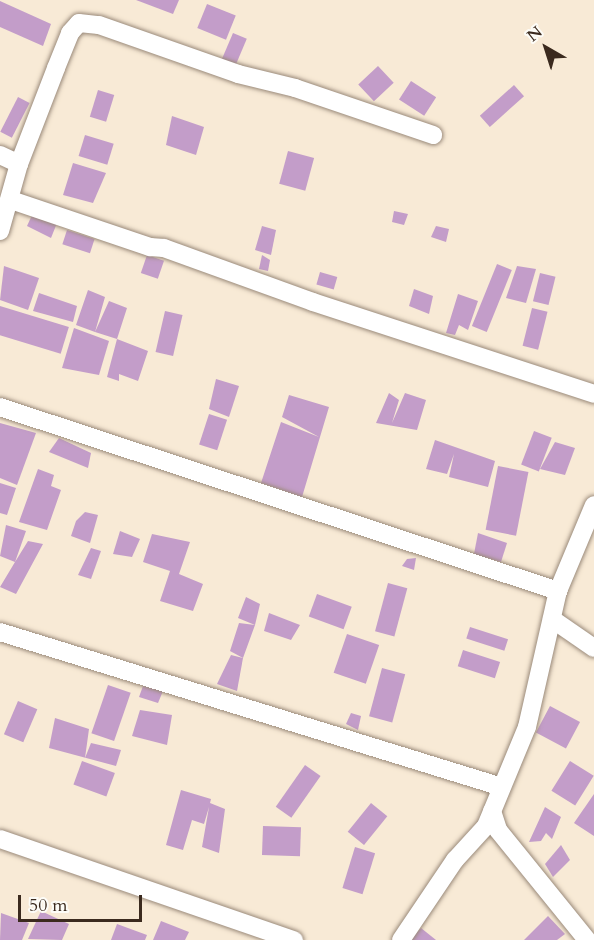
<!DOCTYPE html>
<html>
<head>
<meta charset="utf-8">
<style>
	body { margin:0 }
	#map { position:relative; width:594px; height:940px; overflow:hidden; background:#f8ead6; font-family:Cardo,serif }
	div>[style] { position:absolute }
	.building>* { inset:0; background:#c39dc9; transform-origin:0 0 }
	.roads { filter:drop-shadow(0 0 2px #9a8a7a) drop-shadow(0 0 2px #9a8a7a) }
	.street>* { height:18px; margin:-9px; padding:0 9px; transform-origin:9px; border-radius:9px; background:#fff }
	span { translate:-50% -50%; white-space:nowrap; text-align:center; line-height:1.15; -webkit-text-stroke:6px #fdfcf7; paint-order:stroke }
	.north { position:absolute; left:516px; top:18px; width:60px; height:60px; -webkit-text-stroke:4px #fdfcf7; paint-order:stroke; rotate:321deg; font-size:16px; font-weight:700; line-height:24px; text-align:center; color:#3b2a1e }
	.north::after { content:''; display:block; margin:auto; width:21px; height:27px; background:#3b2a1e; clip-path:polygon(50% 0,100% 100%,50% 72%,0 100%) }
	.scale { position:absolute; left:18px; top:895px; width:124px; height:27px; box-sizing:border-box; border:3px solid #3b2a1e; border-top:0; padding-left:8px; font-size:18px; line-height:21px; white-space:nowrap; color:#3b2a1e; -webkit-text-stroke:4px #fdfcf7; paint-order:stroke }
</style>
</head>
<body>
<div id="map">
	<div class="building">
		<div style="clip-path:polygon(136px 0,179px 0,173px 14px)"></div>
		<div style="clip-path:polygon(0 1px,51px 24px,43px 46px,0 27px)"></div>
		<div style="left:207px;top:4px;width:31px;height:26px;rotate:22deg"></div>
		<div style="left:233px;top:33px;width:15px;height:30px;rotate:23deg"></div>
		<div style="left:378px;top:66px;width:23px;height:27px;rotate:47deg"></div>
		<div style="left:411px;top:81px;width:30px;height:22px;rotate:33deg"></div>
		<div style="left:514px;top:85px;width:15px;height:46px;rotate:48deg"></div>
		<div style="left:98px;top:90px;width:17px;height:28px;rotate:17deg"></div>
		<div style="left:18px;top:97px;width:13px;height:39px;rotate:27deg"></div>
		<div style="clip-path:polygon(172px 116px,204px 127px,196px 155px,166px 145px)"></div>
		<div style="left:85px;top:135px;width:30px;height:22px;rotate:17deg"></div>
		<div style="left:288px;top:151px;width:27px;height:34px;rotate:15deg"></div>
		<div style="clip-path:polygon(73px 163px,106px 173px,93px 203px,63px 195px)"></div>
		<div style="clip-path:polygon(394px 211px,408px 214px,404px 225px,392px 222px)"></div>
		<div style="clip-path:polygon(33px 213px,57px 223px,51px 238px,27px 226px)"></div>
		<div style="clip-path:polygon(262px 226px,276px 230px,271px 255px,255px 250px)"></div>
		<div style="clip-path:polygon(436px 226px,449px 229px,446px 242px,431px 237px)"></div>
		<div style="left:67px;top:230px;width:29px;height:15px;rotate:18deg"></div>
		<div style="left:147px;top:255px;width:18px;height:19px;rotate:19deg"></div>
		<div style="clip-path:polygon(262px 255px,270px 260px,268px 271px,259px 269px)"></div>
		<div style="left:497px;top:264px;width:16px;height:67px;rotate:22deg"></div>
		<div style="clip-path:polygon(4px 266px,39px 278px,28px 310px,0 300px)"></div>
		<div style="clip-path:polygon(517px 266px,536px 269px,526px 303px,506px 298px)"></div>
		<div style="left:320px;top:272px;width:18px;height:13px;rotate:16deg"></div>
		<div style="left:540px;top:273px;width:16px;height:29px;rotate:14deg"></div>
		<div style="clip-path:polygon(414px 289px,433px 296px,429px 314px,409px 306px)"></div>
		<div style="clip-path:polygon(88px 290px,105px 297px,95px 332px,109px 301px,127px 308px,117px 339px,95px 332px,76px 325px)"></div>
		<div style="clip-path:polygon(39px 293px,77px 306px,73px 322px,33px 311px)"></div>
		<div style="clip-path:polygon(458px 294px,478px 301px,468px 330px,459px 325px,455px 335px,446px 333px)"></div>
		<div style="left:0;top:306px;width:72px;height:28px;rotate:17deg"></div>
		<div style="left:532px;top:308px;width:16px;height:39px;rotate:14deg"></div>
		<div style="left:165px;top:311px;width:18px;height:42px;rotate:13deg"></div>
		<div style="clip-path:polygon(74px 328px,109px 341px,99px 375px,62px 368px)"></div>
		<div style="clip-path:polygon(117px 339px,148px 351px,138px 381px,119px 374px,119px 381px,107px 377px)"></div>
		<div style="clip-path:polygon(216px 379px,239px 386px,229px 417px,209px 409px)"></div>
		<div style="clip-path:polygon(389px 393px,399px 400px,392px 423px,405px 393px,426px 400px,417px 430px,376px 423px)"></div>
		<div style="clip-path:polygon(289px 395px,329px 407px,302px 497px,261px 483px,281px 422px,319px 437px,282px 417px)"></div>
		<div style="left:209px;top:414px;width:19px;height:32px;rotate:18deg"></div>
		<div style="clip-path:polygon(0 423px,36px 433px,17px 485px,0 478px)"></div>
		<div style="left:534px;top:431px;width:19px;height:36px;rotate:21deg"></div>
		<div style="clip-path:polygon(59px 438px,91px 453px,88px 468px,49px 452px)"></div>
		<div style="clip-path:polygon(435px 440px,495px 461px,488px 487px,449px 477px,454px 454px,447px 474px,426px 469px)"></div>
		<div style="clip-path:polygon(555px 442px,575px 448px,565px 475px,540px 469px)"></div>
		<div style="left:498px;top:466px;width:31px;height:65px;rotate:11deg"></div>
		<div style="clip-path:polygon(38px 469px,54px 475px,51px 486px,61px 490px,47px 530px,19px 522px)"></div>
		<div style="clip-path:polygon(0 483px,16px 488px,7px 515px,0 513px)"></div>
		<div style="clip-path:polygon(85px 512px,98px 515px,90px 543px,71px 536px,76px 521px)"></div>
		<div style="clip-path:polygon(6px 525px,26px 531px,15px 562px,28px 541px,43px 544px,16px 594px,0 587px,15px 562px,0 556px)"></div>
		<div style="clip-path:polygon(120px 531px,140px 539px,132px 557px,113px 554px)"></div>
		<div style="clip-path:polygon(478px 533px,507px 543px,501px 562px,474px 554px)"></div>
		<div style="clip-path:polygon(152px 534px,190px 542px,179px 574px,203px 584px,193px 611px,160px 601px,170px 571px,143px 562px)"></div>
		<div style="clip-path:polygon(91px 548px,101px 551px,91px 579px,78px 575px)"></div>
		<div style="clip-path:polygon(416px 558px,414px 570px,402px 566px,407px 559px)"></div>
		<div style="left:388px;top:583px;width:20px;height:50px;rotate:15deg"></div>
		<div style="left:317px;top:594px;width:37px;height:24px;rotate:20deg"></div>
		<div style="clip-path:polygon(246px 597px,260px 604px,255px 625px,243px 658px,230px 651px,239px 623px,255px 625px,238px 618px)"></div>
		<div style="clip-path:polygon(269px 613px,300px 625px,291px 640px,264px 631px)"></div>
		<div style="left:470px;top:627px;width:40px;height:12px;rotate:18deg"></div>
		<div style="left:347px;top:634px;width:34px;height:41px;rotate:19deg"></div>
		<div style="left:463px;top:650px;width:39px;height:17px;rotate:18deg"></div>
		<div style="clip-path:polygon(231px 655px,243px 658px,237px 691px,217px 684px)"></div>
		<div style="left:382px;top:668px;width:24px;height:50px;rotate:15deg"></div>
		<div style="left:108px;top:685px;width:24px;height:51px;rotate:19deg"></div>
		<div style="clip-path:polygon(143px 686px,163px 691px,158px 703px,139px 697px)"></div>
		<div style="left:18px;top:701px;width:21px;height:36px;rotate:23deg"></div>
		<div style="left:550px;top:706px;width:34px;height:30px;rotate:28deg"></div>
		<div style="clip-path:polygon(140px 710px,172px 715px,167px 745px,132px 736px)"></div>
		<div style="clip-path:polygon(351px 713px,361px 716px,358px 730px,346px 724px)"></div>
		<div style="clip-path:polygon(55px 718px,89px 729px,85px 758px,91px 743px,121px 750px,116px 766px,49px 748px)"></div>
		<div style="left:82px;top:761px;width:35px;height:25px;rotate:20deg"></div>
		<div style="left:570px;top:761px;width:28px;height:35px;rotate:32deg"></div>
		<div style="left:305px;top:765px;width:19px;height:51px;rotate:35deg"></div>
		<div style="clip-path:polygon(181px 790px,211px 799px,210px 803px,225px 809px,219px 853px,202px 847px,209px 807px,204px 824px,192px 820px,183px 850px,166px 845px)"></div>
		<div style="clip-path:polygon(594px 794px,594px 836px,574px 823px)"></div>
		<div style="left:371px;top:803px;width:21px;height:37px;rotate:39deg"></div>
		<div style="clip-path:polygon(545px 807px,561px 817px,552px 839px,546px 833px,541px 841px,529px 842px)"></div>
		<div style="left:263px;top:826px;width:38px;height:29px;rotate:2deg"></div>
		<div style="clip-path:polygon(561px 845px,570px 860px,553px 877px,545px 864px)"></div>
		<div style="left:355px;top:847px;width:21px;height:43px;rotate:17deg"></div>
		<div style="clip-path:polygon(41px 911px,69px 924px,62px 940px,28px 939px)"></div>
		<div style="clip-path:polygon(1px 913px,29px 923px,22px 940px,0 940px)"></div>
		<div style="clip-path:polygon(548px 916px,565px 934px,557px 940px,524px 940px)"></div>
		<div style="clip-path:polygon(161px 921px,189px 932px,185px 940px,153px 940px)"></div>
		<div style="clip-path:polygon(117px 924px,147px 935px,145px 940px,111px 940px)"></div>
		<div style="clip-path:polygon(421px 928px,436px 940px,410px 940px)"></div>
	</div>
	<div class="roads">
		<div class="street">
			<div style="left:0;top:155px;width:21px;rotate:25deg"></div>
			<div style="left:11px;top:200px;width:147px;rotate:18.7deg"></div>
			<div style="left:150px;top:247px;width:14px;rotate:4deg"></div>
			<div style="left:164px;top:248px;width:158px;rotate:19.9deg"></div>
			<div style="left:313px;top:302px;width:296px;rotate:18.1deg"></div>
			<div style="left:0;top:231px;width:70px;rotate:-74.2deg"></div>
			<div style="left:19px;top:164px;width:103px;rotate:-68.9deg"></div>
			<div style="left:56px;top:68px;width:38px;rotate:-68deg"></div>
			<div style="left:70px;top:33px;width:13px;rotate:-48deg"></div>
			<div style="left:79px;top:23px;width:20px;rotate:6deg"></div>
			<div style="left:99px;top:25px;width:147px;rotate:19.4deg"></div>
			<div style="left:238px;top:74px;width:59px;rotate:13.8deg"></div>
			<div style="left:295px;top:88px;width:146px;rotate:18.8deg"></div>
			<div style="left:0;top:407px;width:588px;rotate:18.25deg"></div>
			<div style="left:552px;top:619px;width:51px;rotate:34.6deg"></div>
			<div style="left:0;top:632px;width:525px;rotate:17.16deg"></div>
			<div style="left:492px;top:811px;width:20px;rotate:72deg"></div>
			<div style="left:498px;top:830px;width:141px;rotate:51deg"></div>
			<div style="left:0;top:839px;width:311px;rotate:19deg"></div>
			<div style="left:401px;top:940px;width:97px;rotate:-56deg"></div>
			<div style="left:455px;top:860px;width:46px;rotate:-47.6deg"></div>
			<div style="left:486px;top:826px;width:107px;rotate:-67.5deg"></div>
			<div style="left:527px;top:727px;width:139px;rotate:-77.2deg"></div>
			<div style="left:558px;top:591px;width:93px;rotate:-67.3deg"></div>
		</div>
	</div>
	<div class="north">N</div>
	<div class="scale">50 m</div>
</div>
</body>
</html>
